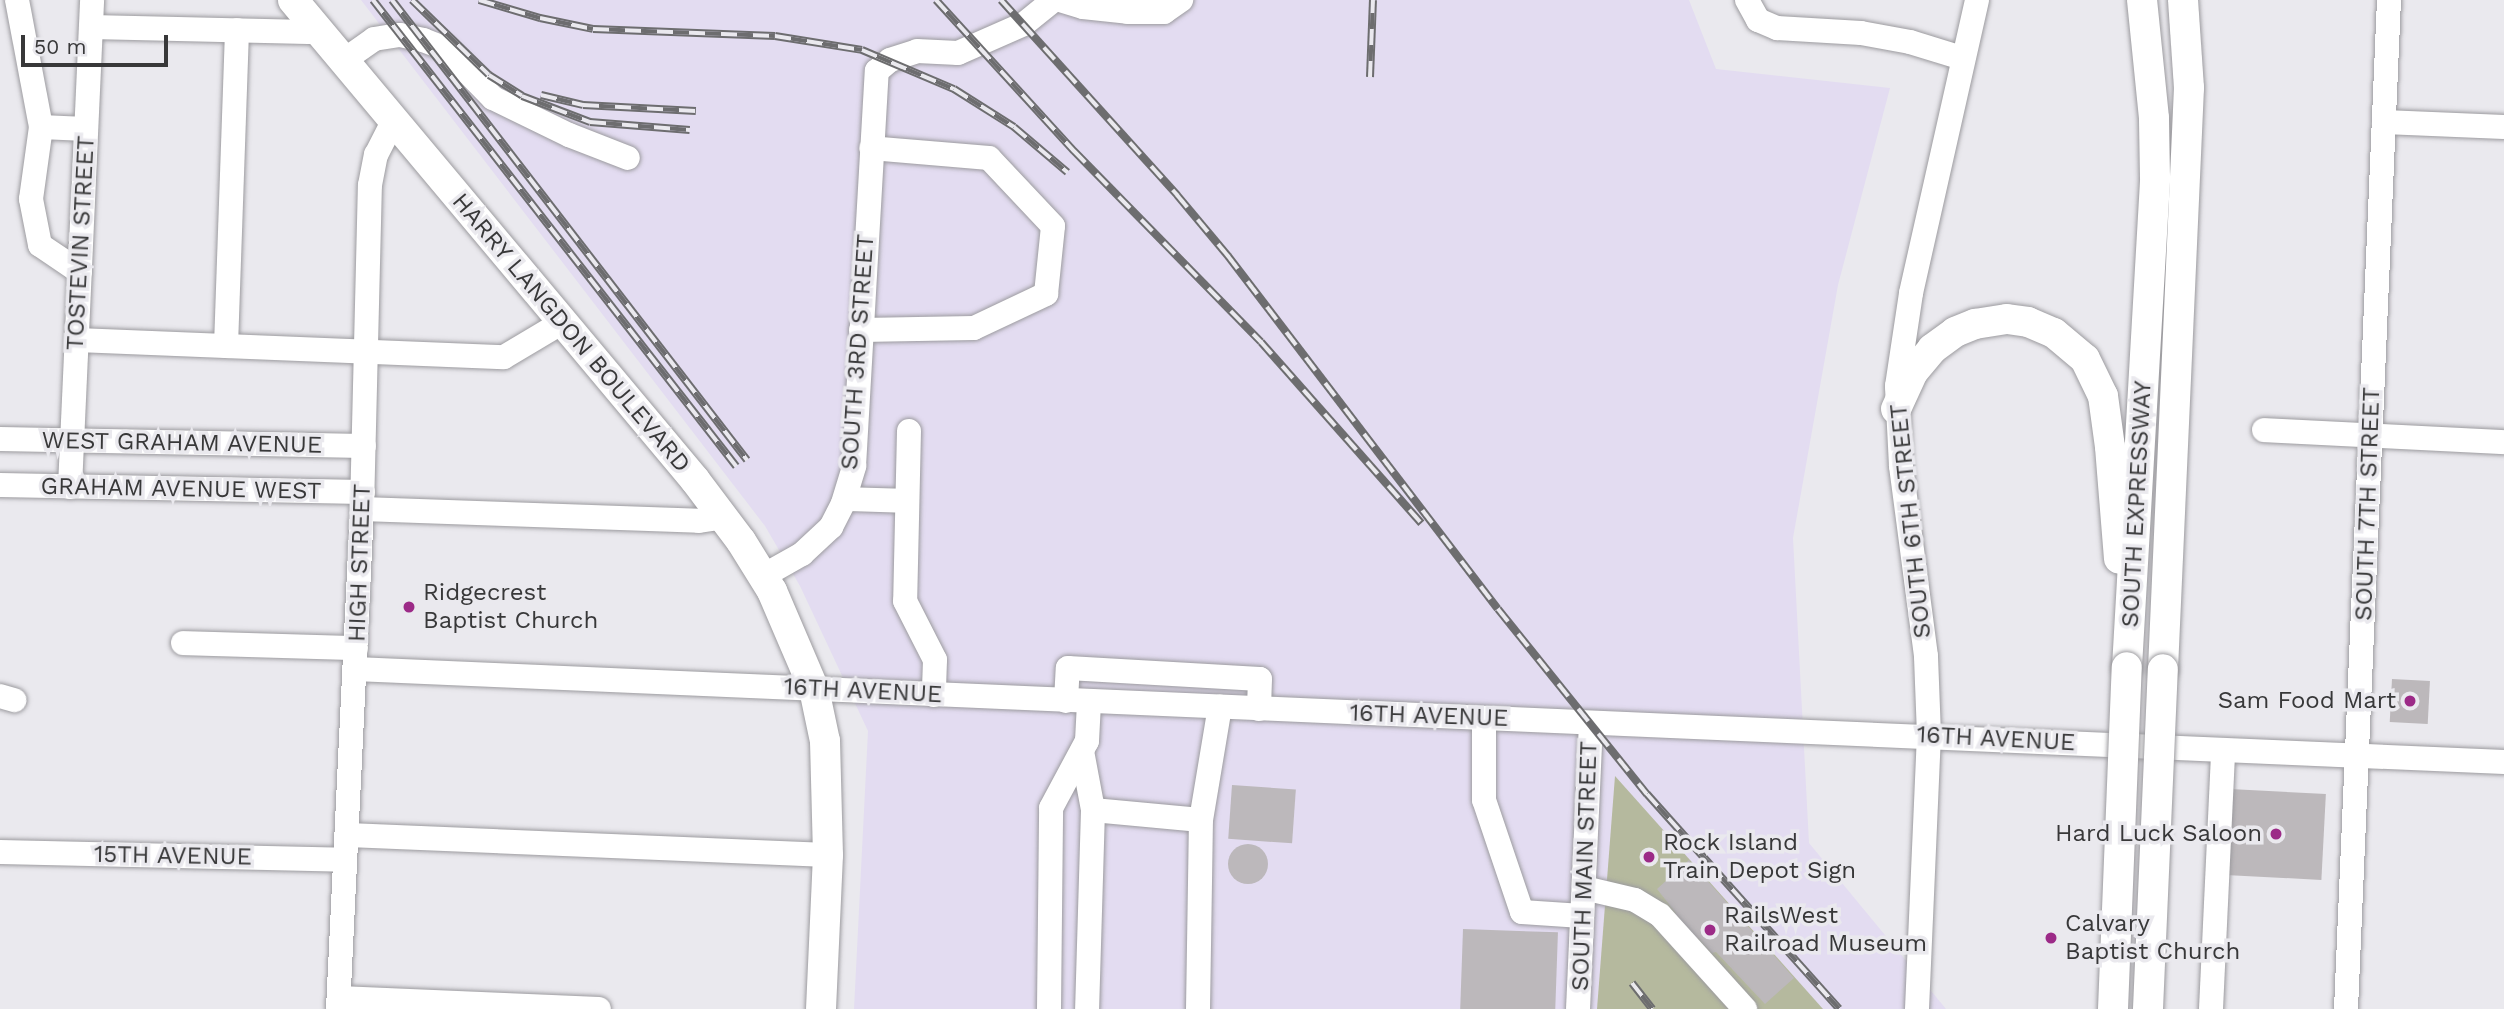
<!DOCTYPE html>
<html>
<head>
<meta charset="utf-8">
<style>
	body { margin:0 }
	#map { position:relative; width:2504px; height:1009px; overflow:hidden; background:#eae9ee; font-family:"Work Sans",sans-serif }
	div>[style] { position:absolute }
	.industrial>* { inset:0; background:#e3dcf1 }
	.green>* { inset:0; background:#b5b99e }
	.building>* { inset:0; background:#bcb8bb; transform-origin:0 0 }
	.round { border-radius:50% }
	.roads { filter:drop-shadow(0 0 2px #9c9b9f) drop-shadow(0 0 2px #9c9b9f) }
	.minor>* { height:24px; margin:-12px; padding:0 12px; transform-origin:12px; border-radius:12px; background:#fff }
	.major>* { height:30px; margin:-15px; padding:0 15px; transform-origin:15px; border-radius:15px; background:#fff }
	.rail>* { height:8px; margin-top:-4px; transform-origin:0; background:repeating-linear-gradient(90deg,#eae9ee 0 16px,#6d6d6f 0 32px); box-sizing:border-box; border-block:2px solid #6d6d6f }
	.bridges { filter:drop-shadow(0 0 2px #9c9b9f) drop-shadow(0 0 2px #9c9b9f) }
	.major-bridge>* { height:30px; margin:-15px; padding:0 15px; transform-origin:15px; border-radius:15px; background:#fff }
	.dots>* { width:19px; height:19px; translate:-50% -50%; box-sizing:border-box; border:4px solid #eae9ee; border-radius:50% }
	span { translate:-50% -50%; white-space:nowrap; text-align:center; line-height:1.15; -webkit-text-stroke:7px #eae9ee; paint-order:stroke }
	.street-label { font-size:24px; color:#383839 }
	.poi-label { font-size:24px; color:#383839 }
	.left { translate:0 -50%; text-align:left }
	.right { translate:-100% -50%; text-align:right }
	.scale { position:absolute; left:21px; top:35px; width:147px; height:32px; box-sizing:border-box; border:4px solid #383839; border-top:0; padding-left:9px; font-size:21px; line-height:24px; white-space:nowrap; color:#383839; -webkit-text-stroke:5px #eae9ee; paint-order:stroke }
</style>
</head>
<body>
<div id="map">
	<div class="industrial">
		<div style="clip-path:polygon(361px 0,1689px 0,1716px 69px,1890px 88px,1838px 285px,1793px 538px,1809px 843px,1946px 1009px,854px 1009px,868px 731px,800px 586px,765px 526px)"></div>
	</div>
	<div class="green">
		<div style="clip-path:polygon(1615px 776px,1823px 1009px,1597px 1009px)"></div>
	</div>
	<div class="building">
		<div style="left:2392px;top:679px;width:38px;height:43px;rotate:3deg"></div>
		<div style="left:1232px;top:785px;width:64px;height:54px;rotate:4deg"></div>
		<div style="left:2230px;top:789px;width:96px;height:86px;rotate:3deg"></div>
		<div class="round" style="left:1228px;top:844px;width:40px;height:40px"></div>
		<div style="clip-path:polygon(1689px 860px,1794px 978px,1765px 1004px,1716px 952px,1712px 953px,1698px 938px,1689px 943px,1669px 921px,1676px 913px,1657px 889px)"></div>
		<div style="left:1463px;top:929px;width:95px;height:80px;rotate:2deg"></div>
	</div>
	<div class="roads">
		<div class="minor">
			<div style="left:17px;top:0;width:129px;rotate:79.3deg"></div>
			<div style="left:1060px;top:0;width:24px;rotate:17deg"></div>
			<div style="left:1083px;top:7px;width:45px;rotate:6.3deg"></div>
			<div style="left:1128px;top:12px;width:36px"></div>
			<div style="left:1164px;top:12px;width:21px;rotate:-35deg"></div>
			<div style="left:1747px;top:0;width:23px;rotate:61deg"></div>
			<div style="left:1758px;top:20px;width:21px;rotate:23deg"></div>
			<div style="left:1777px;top:28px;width:84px;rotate:3.4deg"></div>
			<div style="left:1861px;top:33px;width:50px;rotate:10.4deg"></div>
			<div style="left:1910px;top:42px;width:54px;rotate:17.1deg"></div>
			<div style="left:91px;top:27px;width:228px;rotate:1.3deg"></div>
			<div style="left:343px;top:61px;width:38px;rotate:-35deg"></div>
			<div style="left:374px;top:39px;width:26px;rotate:-9deg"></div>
			<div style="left:400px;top:35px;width:24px;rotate:12deg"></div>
			<div style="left:423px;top:40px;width:22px;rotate:21deg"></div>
			<div style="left:444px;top:48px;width:70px;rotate:45.6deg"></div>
			<div style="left:493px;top:98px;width:85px;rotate:26deg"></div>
			<div style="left:569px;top:135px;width:63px;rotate:21.3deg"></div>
			<div style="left:2384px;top:122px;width:120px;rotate:2.4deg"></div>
			<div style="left:80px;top:272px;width:48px;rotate:-146deg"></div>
			<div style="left:40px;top:245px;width:47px;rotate:-101.1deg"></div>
			<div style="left:31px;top:199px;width:73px;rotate:-82.1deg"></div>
			<div style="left:41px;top:127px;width:45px;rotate:2.5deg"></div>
			<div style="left:861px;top:330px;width:113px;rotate:-1deg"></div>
			<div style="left:974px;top:328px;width:80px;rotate:-25.3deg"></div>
			<div style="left:1046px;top:294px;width:68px;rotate:-84.1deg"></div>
			<div style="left:1053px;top:226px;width:93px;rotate:-133.3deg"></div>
			<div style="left:989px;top:158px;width:118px;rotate:-175.2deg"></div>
			<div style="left:77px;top:340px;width:427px;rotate:2.3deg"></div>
			<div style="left:504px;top:357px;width:66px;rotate:-30.8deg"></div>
			<div style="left:226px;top:346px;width:316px;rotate:-88deg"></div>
			<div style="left:2264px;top:430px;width:240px;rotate:2.9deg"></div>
			<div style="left:909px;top:431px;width:170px;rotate:91.3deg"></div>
			<div style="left:905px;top:601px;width:66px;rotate:63deg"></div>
			<div style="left:935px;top:660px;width:35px;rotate:92deg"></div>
			<div style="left:0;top:439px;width:364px;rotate:1.1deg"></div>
			<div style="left:0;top:485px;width:363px;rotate:1.1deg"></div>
			<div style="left:70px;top:487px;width:487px;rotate:-87.4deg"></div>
			<div style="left:845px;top:499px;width:62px;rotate:1.8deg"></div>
			<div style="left:362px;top:509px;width:337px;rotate:2deg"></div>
			<div style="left:699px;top:521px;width:25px;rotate:-9deg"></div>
			<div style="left:763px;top:576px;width:45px;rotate:-29.4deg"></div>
			<div style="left:802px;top:554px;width:40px;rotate:-43deg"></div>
			<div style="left:831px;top:527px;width:27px;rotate:-63deg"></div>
			<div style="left:843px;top:503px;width:39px;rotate:-73deg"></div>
			<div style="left:854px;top:466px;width:396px;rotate:-86.7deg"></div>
			<div style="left:877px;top:71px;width:17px;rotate:-40deg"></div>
			<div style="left:890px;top:60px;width:28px;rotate:-18deg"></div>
			<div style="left:917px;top:51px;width:41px;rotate:2.8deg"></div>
			<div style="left:958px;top:53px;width:72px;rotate:-23.7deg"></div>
			<div style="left:1024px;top:24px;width:38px;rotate:-39deg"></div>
			<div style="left:183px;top:643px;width:173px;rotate:1.7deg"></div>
			<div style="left:355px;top:669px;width:2151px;rotate:2.48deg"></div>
			<div style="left:0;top:696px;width:15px;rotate:16deg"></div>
			<div style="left:1066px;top:701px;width:33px;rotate:-87deg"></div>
			<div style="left:1068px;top:668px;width:192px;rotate:3.3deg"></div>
			<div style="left:1260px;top:679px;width:30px;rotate:92deg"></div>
			<div style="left:1484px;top:718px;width:82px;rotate:90deg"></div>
			<div style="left:1484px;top:800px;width:118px;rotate:71.3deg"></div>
			<div style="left:1522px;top:912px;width:60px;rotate:3.8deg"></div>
			<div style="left:1082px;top:751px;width:60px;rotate:79.4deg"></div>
			<div style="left:1093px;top:810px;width:199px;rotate:91.7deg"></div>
			<div style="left:1093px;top:810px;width:108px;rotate:5.3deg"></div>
			<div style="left:348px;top:835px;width:480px;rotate:2.4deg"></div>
			<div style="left:0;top:852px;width:345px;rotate:1.3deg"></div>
			<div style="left:1584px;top:888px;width:52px;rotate:13.2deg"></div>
			<div style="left:1635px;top:900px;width:29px;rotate:31deg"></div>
			<div style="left:1660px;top:915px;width:127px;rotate:47.9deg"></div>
			<div style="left:339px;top:998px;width:260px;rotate:2.4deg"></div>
			<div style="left:338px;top:1009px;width:501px;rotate:-87.25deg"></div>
			<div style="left:362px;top:509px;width:324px;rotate:-88.6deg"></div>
			<div style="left:370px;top:185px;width:31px;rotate:-79deg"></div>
			<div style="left:376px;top:155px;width:38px;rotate:-63deg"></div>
			<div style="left:1049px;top:1009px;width:201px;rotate:-89.4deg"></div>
			<div style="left:1051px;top:808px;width:76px;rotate:-61.8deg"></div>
			<div style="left:1087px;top:741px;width:39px;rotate:-87deg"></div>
			<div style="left:1198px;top:1009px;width:189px;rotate:-89.1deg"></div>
			<div style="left:1201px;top:820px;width:115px;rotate:-80.5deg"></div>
			<div style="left:1578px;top:1009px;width:286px;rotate:-87.4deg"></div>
			<div style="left:1917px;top:1009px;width:274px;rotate:-87.5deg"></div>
			<div style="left:1929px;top:735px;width:79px;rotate:-92.2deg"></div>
			<div style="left:1926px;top:656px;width:192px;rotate:-97.5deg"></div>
			<div style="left:1901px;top:466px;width:80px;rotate:-92.9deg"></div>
			<div style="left:1897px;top:386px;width:94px;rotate:-81.4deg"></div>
			<div style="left:1911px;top:293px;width:300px;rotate:-77.3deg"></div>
			<div style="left:2211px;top:1009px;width:259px;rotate:-87.3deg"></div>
			<div style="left:2346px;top:1009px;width:1010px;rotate:-87.56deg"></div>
		</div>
		<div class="major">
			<div style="left:293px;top:0;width:626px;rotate:50.05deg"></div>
			<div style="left:695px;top:480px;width:76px;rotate:53deg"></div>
			<div style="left:741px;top:541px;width:59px;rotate:58.2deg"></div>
			<div style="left:772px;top:591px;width:107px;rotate:66.8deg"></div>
			<div style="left:814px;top:689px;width:53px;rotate:78.1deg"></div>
			<div style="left:825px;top:741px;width:114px;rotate:88.5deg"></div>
			<div style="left:828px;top:855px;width:154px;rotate:92.6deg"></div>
			<div style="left:1896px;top:409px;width:41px;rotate:-65.3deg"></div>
			<div style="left:1913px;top:372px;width:30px;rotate:-50deg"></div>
			<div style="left:1932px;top:349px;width:29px;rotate:-36deg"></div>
			<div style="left:1955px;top:332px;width:22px;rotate:-22deg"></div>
			<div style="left:1975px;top:324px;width:32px;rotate:-9deg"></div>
			<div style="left:2007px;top:319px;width:21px;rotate:8deg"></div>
			<div style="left:2028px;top:322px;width:28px;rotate:23deg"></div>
			<div style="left:2054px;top:333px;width:40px;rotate:40deg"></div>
			<div style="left:2085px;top:359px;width:41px;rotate:64.1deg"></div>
			<div style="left:2103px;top:396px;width:51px;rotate:82.2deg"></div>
			<div style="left:2110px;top:447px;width:112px;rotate:85.4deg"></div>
			<div style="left:2127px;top:667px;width:490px;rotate:-86.7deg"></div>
			<div style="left:2155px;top:178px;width:60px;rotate:-91deg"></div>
			<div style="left:2154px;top:118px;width:119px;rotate:-95.8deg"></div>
			<div style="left:2163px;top:669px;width:582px;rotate:-87.44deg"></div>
			<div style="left:2189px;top:88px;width:88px;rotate:-93.9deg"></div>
		</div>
	</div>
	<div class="rail">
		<div style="left:373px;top:0;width:591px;rotate:52.08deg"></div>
		<div style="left:392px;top:0;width:581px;rotate:52.34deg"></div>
		<div style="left:412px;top:0;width:107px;rotate:44.2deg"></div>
		<div style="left:489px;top:75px;width:39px;rotate:32deg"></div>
		<div style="left:522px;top:96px;width:73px;rotate:20.9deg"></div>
		<div style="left:590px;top:122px;width:100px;rotate:4.6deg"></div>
		<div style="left:479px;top:0;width:64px;rotate:16.4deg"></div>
		<div style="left:540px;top:18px;width:54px;rotate:11.7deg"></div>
		<div style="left:593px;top:29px;width:182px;rotate:2.2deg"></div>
		<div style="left:775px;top:36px;width:88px;rotate:9.1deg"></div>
		<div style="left:862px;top:50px;width:100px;rotate:23deg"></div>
		<div style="left:954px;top:89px;width:71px;rotate:32.3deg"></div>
		<div style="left:1014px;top:127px;width:70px;rotate:40.3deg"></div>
		<div style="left:936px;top:0;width:205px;rotate:47.6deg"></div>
		<div style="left:1074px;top:151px;width:267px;rotate:45.6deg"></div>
		<div style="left:1261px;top:342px;width:242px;rotate:48.5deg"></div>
		<div style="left:1001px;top:0;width:263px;rotate:47.9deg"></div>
		<div style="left:1177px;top:195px;width:80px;rotate:50.1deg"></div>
		<div style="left:1228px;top:256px;width:444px;rotate:52.6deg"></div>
		<div style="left:1498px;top:609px;width:238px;rotate:51.2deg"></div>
		<div style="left:1647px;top:794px;width:288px;rotate:48.2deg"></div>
		<div style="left:1370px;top:77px;width:77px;rotate:-87.8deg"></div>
		<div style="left:541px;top:95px;width:43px;rotate:13.4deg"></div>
		<div style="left:583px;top:105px;width:113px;rotate:3deg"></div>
		<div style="left:1632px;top:983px;width:33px;rotate:52deg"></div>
	</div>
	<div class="bridges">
		<div class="major-bridge">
			<div style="left:2113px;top:1009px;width:342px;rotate:-87.7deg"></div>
			<div style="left:2148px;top:1009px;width:340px;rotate:-87.5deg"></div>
		</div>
	</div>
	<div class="dots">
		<div style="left:409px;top:607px;background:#9c2a87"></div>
		<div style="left:2410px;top:701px;background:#9c2a87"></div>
		<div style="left:2276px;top:834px;background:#9c2a87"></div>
		<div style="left:1649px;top:857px;background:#9c2a87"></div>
		<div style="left:1710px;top:930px;background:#9c2a87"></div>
		<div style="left:2051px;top:938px;background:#9c2a87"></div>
	</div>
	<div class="street-label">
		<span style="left:81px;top:243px;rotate:-87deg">TOSTEVIN STREET</span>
		<span style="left:571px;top:333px;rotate:50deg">HARRY LANGDON BOULEVARD</span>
		<span style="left:858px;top:352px;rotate:-86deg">SOUTH 3RD STREET</span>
		<span style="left:182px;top:443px;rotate:1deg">WEST GRAHAM AVENUE</span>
		<span style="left:181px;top:489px;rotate:1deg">GRAHAM AVENUE WEST</span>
		<span style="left:2137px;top:504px;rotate:-87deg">SOUTH EXPRESSWAY</span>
		<span style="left:2368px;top:504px;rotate:-88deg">SOUTH 7TH STREET</span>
		<span style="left:1911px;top:521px;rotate:-96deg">SOUTH 6TH STREET</span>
		<span style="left:360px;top:563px;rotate:-88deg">HIGH STREET</span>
		<span style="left:863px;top:691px;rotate:3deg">16TH AVENUE</span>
		<span style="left:1429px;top:716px;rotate:2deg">16TH AVENUE</span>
		<span style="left:1996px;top:739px;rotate:3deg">16TH AVENUE</span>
		<span style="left:173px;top:856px;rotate:1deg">15TH AVENUE</span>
		<span style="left:1585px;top:866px;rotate:-88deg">SOUTH MAIN STREET</span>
	</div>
	<div class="poi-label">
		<span class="left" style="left:423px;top:607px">Ridgecrest<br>Baptist Church</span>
		<span class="right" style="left:2396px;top:701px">Sam Food Mart</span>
		<span class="right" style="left:2262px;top:834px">Hard Luck Saloon</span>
		<span class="left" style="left:1663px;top:857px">Rock Island<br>Train Depot Sign</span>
		<span class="left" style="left:1724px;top:930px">RailsWest<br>Railroad Museum</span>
		<span class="left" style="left:2065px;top:938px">Calvary<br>Baptist Church</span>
	</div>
	<div class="scale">50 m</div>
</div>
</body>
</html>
